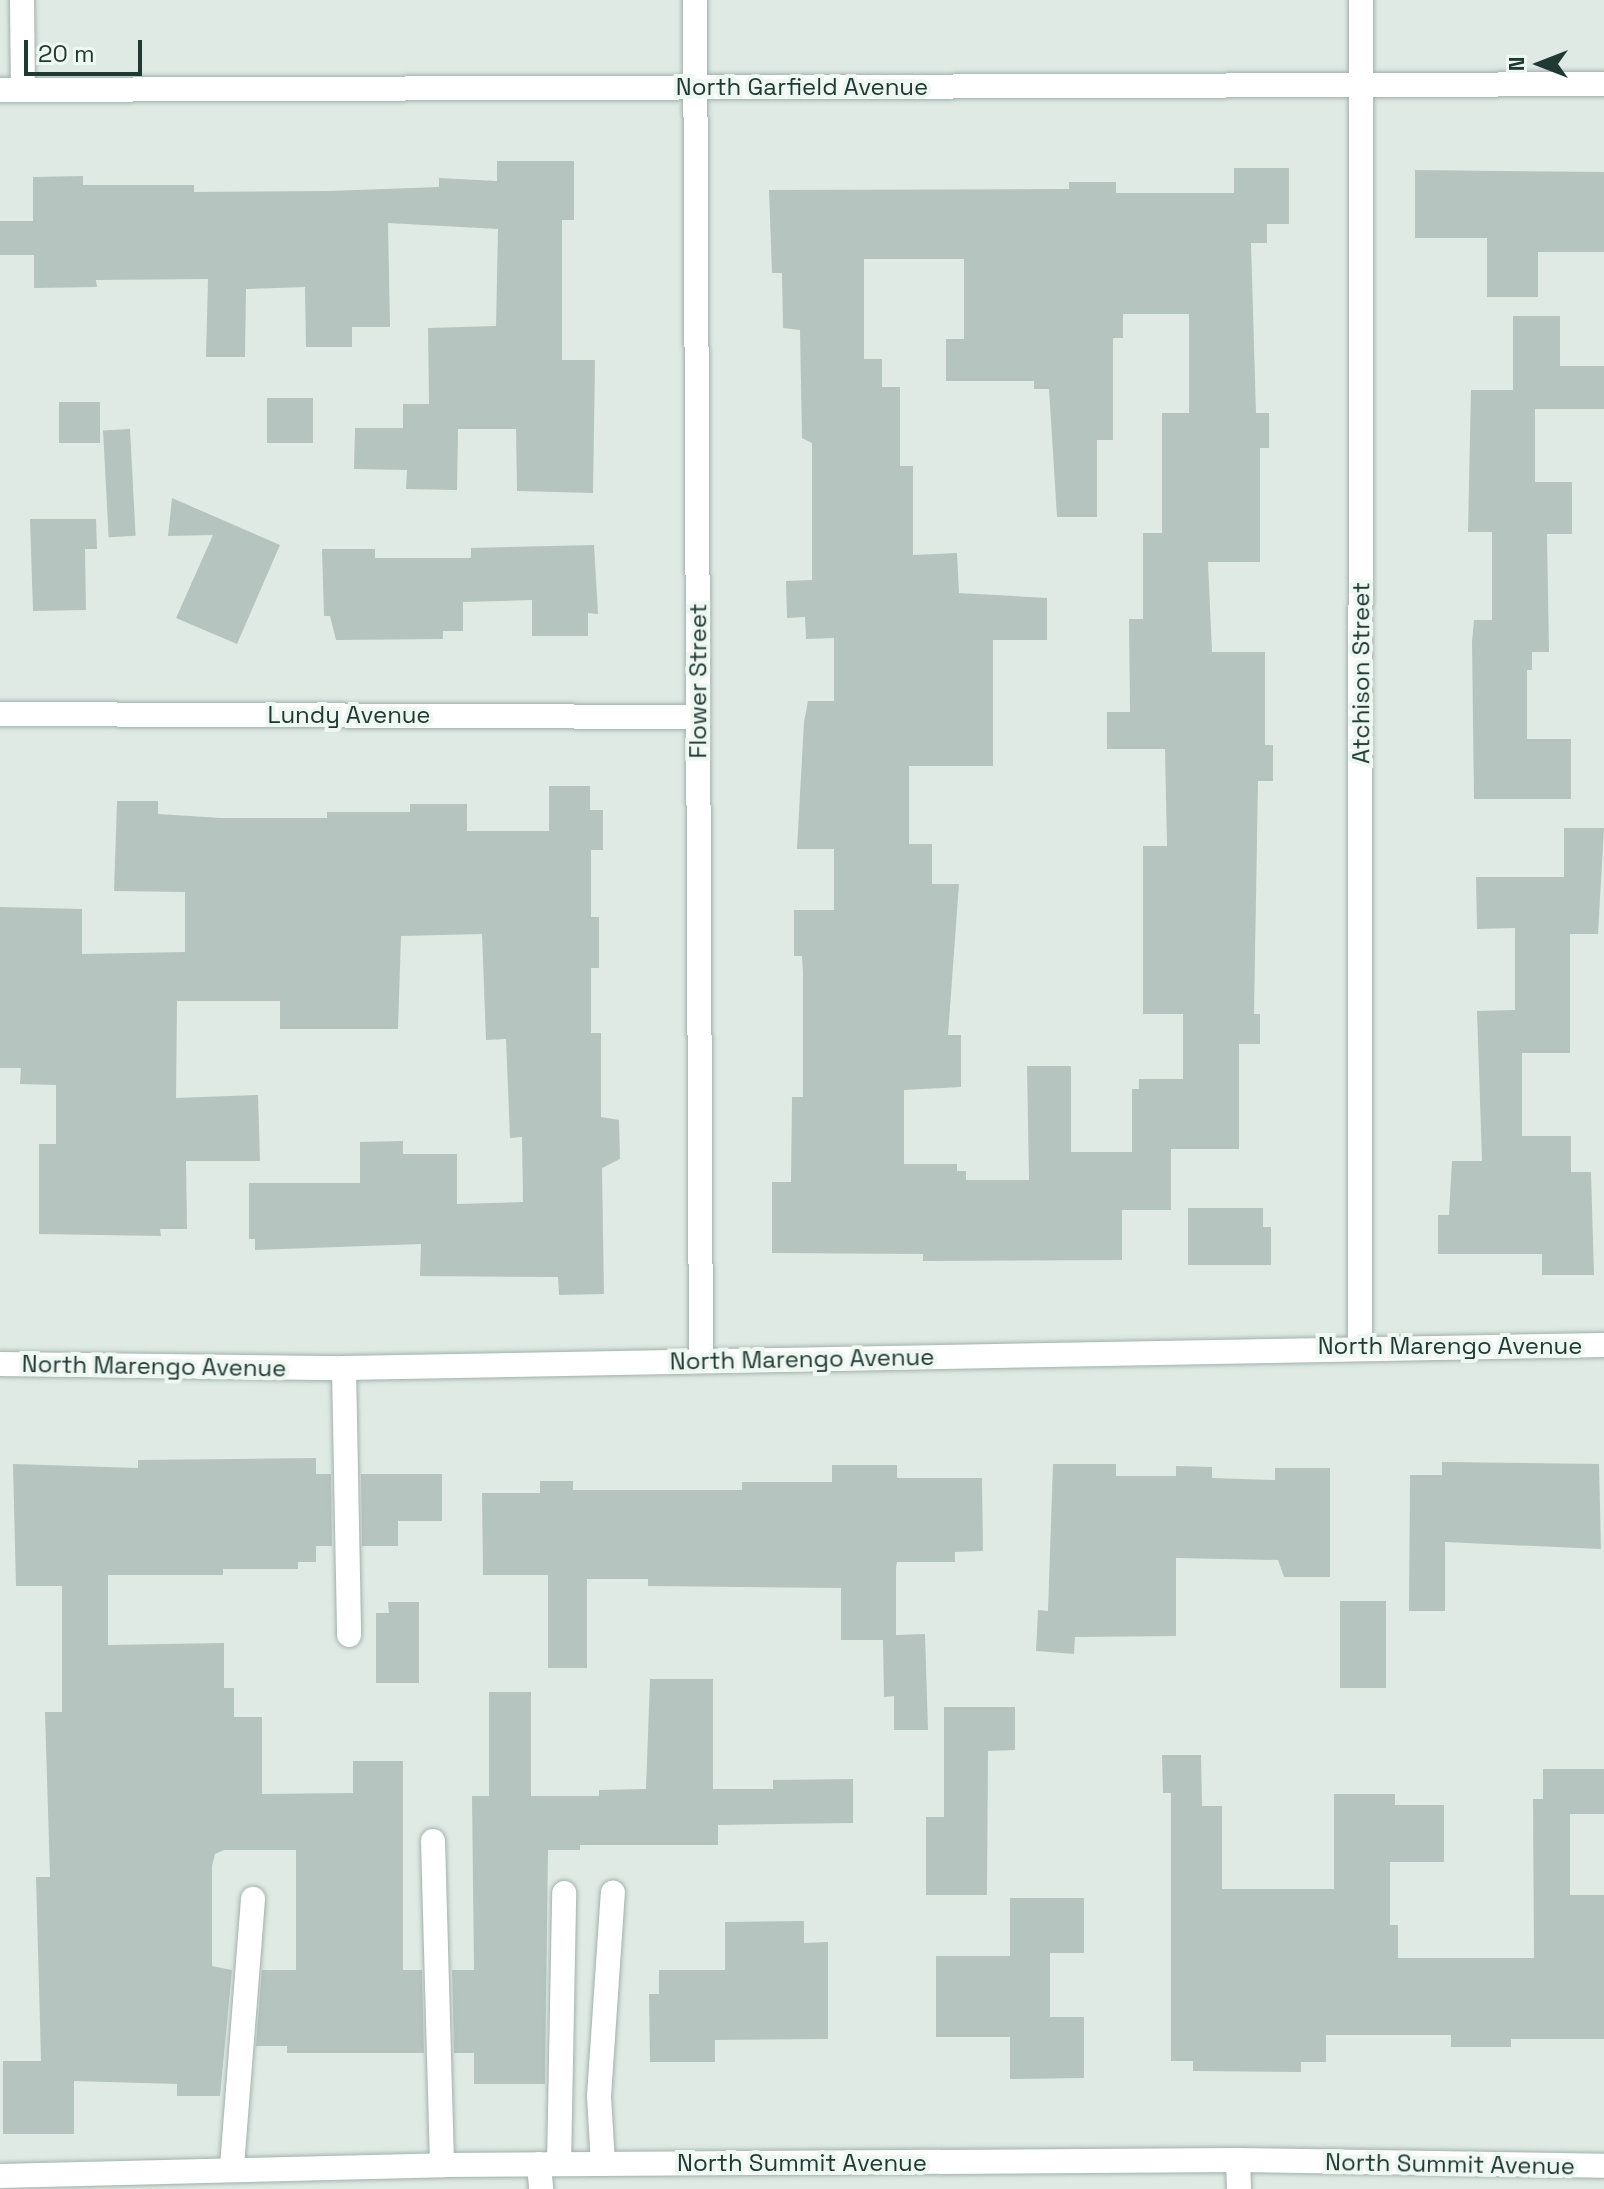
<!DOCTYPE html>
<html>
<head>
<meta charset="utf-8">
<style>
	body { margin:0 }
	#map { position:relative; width:1604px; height:2189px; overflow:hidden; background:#dfeae5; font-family:"Space Grotesk",sans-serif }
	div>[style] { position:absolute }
	.building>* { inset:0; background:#b5c4be; transform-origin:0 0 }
	.roads { filter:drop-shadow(0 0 2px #a2b1ac) drop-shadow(0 0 2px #a2b1ac) }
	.lane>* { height:24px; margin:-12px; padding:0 12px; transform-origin:12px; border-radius:12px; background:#fff }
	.street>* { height:24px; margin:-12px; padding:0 12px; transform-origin:12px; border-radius:12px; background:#fff }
	.secondary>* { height:24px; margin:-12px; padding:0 12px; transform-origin:12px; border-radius:12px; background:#fff }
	span { translate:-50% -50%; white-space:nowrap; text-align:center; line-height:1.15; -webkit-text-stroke:8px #eff7f3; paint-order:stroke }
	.street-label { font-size:24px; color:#213933 }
	.north { position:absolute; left:1500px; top:24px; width:80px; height:80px; -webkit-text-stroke:6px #eff7f3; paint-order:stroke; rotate:270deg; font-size:22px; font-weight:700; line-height:32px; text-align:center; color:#213933 }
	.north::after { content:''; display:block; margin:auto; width:28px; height:36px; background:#213933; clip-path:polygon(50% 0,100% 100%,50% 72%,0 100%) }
	.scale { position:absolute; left:24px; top:40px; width:118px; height:36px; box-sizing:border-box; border:4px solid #213933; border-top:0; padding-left:10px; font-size:24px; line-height:28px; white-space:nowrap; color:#213933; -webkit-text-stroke:6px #eff7f3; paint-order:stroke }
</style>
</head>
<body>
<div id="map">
	<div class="building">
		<div style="clip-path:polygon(497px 161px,574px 161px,574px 220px,562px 220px,562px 360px,595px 360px,593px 493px,517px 491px,516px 429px,458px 429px,457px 490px,406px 489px,407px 470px,354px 469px,355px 428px,403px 428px,403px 404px,429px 404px,428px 328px,496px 326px,498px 229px,388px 223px,390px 327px,352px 327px,352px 347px,306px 347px,305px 287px,246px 289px,245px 357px,206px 357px,208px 279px,96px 280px,97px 287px,34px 288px,34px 255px,0 255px,0 221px,33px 221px,33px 177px,83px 176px,83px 185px,194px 185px,194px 192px,329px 191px,439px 187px,439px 178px,497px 181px)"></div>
		<div style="clip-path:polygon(evenodd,1234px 168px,1289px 168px,1289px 224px,1267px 224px,1267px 243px,1251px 243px,1256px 413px,1269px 413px,1269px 448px,1260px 448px,1260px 562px,1208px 562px,1212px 652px,1265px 652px,1265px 745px,1273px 745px,1273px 781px,1258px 781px,1254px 1014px,1260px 1014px,1260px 1044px,1239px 1044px,1239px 1149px,1171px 1149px,1171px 1210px,1122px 1210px,1122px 1260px,923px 1261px,923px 1254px,772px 1253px,772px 1182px,791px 1182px,792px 1097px,803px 1097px,803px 973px,802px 956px,794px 956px,794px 910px,834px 910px,834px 849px,797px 849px,804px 722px,808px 701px,834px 701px,834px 638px,806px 639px,805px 617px,787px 618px,786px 581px,812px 580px,812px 443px,802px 438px,800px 330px,783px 328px,782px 273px,772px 273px,769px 190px,1069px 189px,1069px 182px,1116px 182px,1116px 193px,1234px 193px,1234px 168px,864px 259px,964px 259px,964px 339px,946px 339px,946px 381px,1034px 381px,1034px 389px,1049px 389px,1057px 517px,1097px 517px,1097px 440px,1113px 440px,1113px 338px,1123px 338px,1123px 314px,1189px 314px,1189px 413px,1162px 413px,1162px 533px,1143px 533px,1143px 619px,1129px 619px,1130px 712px,1107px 712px,1107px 749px,1165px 749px,1167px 846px,1143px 846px,1143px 1014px,1183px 1014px,1183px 1079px,1139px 1079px,1139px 1089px,1132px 1089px,1132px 1152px,1071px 1152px,1071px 1066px,1027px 1066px,1029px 1180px,966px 1180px,966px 1171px,957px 1171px,957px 1164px,904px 1164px,904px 1090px,961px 1087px,961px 1035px,948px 1035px,959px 884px,932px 884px,932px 844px,909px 844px,909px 766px,993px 766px,993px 640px,1047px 640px,1047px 598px,959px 593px,957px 553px,913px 555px,913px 466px,900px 466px,900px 387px,882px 387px,882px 359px,864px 359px,864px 259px)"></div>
		<div style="clip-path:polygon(1415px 170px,1604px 172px,1604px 252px,1538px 252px,1538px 297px,1487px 297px,1487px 238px,1415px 238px)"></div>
		<div style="clip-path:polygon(1513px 316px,1560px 316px,1560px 366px,1604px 366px,1604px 409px,1535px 409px,1535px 482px,1572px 482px,1572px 534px,1547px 534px,1549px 652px,1532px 652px,1532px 670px,1527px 670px,1527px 739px,1571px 739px,1571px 799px,1474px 799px,1472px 642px,1474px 620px,1492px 620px,1492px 532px,1468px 532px,1471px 390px,1513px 390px)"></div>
		<div style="left:267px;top:398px;width:46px;height:45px"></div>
		<div style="left:59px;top:402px;width:41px;height:41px"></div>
		<div style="left:130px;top:429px;width:107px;height:27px;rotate:87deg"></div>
		<div style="clip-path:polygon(172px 498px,280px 545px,237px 644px,176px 618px,213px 535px,168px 536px)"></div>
		<div style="clip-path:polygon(30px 519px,96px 519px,97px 549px,85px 549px,86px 610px,33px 611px)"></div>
		<div style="clip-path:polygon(594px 545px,598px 614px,588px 613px,588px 636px,532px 636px,532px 600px,463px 602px,463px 631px,443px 631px,443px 639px,336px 640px,330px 616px,324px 616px,322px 549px,375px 549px,375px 558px,471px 558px,471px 548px)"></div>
		<div style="clip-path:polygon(549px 786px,590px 786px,590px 810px,603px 810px,603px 850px,591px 850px,591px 917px,599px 917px,599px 968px,591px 968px,591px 1033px,601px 1033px,601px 1117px,619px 1120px,620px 1159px,602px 1168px,604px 1294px,559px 1295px,558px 1277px,420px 1276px,421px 1244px,255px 1250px,255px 1239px,249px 1239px,249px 1183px,360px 1183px,360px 1142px,403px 1141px,403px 1154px,457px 1154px,457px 1204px,523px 1202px,522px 1137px,510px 1138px,506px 1039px,486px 1040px,482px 934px,401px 936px,398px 1029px,280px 1029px,280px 1001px,177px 1001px,176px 1098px,258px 1095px,260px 1161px,186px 1161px,187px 1229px,160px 1229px,161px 1236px,39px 1234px,39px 1144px,56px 1144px,56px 1085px,20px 1084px,21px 1068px,0 1068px,0 907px,82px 909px,82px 954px,185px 952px,185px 892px,114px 891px,117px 801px,158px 801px,158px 814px,221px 818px,327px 818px,327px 812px,410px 812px,410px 804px,467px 804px,467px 831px,549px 831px)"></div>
		<div style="clip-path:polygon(1564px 828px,1604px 828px,1598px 934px,1570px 934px,1570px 1053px,1522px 1053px,1522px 1136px,1571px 1136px,1571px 1172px,1591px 1172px,1594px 1275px,1542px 1275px,1542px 1254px,1438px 1254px,1438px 1215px,1449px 1215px,1452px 1161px,1482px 1161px,1477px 1011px,1515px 1010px,1515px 928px,1477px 929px,1476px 877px,1564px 877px)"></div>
		<div style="clip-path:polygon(1188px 1208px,1263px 1208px,1263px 1227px,1271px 1227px,1271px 1265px,1188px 1265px)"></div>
		<div style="clip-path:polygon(316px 1458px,316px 1474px,331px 1474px,332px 1546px,316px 1546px,316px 1562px,298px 1562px,298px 1569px,223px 1569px,223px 1575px,108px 1575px,108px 1645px,224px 1643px,224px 1688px,234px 1688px,234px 1717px,262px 1717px,262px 1794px,353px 1793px,353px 1761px,403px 1761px,403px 1970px,422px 1970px,424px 2053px,287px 2053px,287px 2046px,256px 2046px,262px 1970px,296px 1970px,296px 1850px,224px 1850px,215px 1854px,212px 1866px,212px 1966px,232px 1970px,220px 2096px,177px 2096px,177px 2084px,74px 2081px,74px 2134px,3px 2134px,3px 2061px,41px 2061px,36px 1877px,50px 1877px,45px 1712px,62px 1712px,62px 1586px,16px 1586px,13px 1464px,138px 1468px,138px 1460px)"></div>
		<div style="clip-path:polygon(1442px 1462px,1599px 1464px,1601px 1549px,1445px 1542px,1445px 1611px,1409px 1611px,1410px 1475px,1442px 1475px)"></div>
		<div style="clip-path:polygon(1053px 1464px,1116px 1464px,1116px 1476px,1176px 1476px,1176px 1466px,1212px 1467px,1212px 1478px,1275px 1480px,1275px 1468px,1330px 1468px,1330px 1577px,1284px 1577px,1278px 1560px,1176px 1558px,1176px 1636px,1075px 1637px,1074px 1654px,1036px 1651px,1038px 1610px,1048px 1611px)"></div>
		<div style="clip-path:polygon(832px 1465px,897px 1465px,897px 1478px,982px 1478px,983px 1551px,955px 1552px,955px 1562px,897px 1562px,896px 1568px,896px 1635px,925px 1634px,928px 1730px,894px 1730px,894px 1696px,884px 1697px,883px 1640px,841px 1640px,841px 1588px,648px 1586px,648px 1579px,587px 1579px,587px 1668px,548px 1668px,548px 1575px,483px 1575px,482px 1493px,540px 1493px,540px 1481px,573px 1481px,573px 1490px,742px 1490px,742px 1482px,832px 1482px)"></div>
		<div style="clip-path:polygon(361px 1474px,442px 1474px,442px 1521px,398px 1521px,398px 1546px,362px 1546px)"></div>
		<div style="left:1340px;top:1601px;width:46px;height:87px"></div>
		<div style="clip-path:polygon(388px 1602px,419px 1602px,419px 1683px,376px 1683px,376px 1613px,389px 1613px)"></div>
		<div style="clip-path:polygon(650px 1679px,713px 1679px,713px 1789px,773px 1789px,773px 1780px,853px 1779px,853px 1823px,718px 1825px,718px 1845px,580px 1845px,580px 1850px,548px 1850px,545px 2084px,474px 2084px,474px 2053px,454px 2053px,452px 1970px,474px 1970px,472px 1796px,489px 1796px,489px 1692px,531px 1692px,531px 1796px,599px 1796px,599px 1790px,646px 1789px)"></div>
		<div style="clip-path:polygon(944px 1707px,1015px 1707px,1015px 1750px,988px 1751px,987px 1895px,926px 1895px,926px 1817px,944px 1817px)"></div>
		<div style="clip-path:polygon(1162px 1755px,1201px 1755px,1202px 1806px,1222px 1806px,1222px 1889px,1334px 1889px,1334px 1794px,1395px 1794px,1395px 1805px,1444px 1805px,1444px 1862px,1390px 1862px,1390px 1925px,1398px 1925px,1398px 1958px,1534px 1958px,1533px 1799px,1543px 1799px,1543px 1769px,1604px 1769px,1604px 1814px,1570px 1814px,1570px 1895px,1604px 1895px,1604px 2039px,1511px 2039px,1511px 2047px,1451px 2047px,1451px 2035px,1326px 2035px,1326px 2062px,1301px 2062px,1301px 2072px,1193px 2071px,1193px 2061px,1171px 2061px,1171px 1793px,1163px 1793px)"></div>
		<div style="clip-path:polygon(1010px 1898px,1084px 1898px,1084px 1953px,1050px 1953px,1050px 2017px,1084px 2017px,1084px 2078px,1010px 2079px,1010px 2037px,936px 2037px,936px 1956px,1010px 1956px)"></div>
		<div style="clip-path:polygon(804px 1921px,804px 1943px,828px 1942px,828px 2039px,715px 2040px,715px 2062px,650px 2062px,649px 1994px,659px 1994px,659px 1970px,725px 1970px,725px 1922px)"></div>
	</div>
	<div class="roads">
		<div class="lane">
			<div style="left:344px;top:1368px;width:267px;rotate:88.9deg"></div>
			<div style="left:433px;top:1841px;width:324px;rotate:88.4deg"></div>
			<div style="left:1238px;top:2160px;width:29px;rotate:88deg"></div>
			<div style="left:539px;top:2164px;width:25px;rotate:85deg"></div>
			<div style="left:559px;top:2164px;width:271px;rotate:-88.9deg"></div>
			<div style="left:603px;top:2164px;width:68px;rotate:-93.4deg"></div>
			<div style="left:599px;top:2096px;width:204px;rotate:-86.1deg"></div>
			<div style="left:232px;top:2166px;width:268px;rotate:-85.5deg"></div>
		</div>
		<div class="street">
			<div style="left:22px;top:0;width:90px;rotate:89.4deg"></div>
			<div style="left:695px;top:0;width:1361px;rotate:89.75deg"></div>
			<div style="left:0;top:90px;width:1604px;rotate:-0.21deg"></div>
			<div style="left:0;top:714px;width:698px;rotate:0.25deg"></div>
			<div style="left:1360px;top:1346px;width:1346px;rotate:-89.96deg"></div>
			<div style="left:0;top:2176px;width:442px;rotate:-1.4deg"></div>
			<div style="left:442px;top:2165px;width:796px;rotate:-0.36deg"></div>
			<div style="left:1238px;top:2160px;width:366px;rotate:0.9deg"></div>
		</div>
		<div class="secondary">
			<div style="left:0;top:1364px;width:344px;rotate:0.7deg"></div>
			<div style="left:344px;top:1368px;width:1260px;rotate:-1.05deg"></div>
		</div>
	</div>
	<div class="street-label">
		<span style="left:802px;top:87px">North Garfield Avenue</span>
		<span style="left:1361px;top:673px;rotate:-90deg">Atchison Street</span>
		<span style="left:698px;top:681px;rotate:-90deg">Flower Street</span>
		<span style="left:349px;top:715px">Lundy Avenue</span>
		<span style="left:1450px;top:1346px">North Marengo Avenue</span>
		<span style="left:802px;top:1359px;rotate:-1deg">North Marengo Avenue</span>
		<span style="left:154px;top:1366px;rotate:1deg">North Marengo Avenue</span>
		<span style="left:802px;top:2163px">North Summit Avenue</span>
		<span style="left:1450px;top:2164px;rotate:1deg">North Summit Avenue</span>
	</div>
	<div class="north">N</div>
	<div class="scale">20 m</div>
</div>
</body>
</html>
